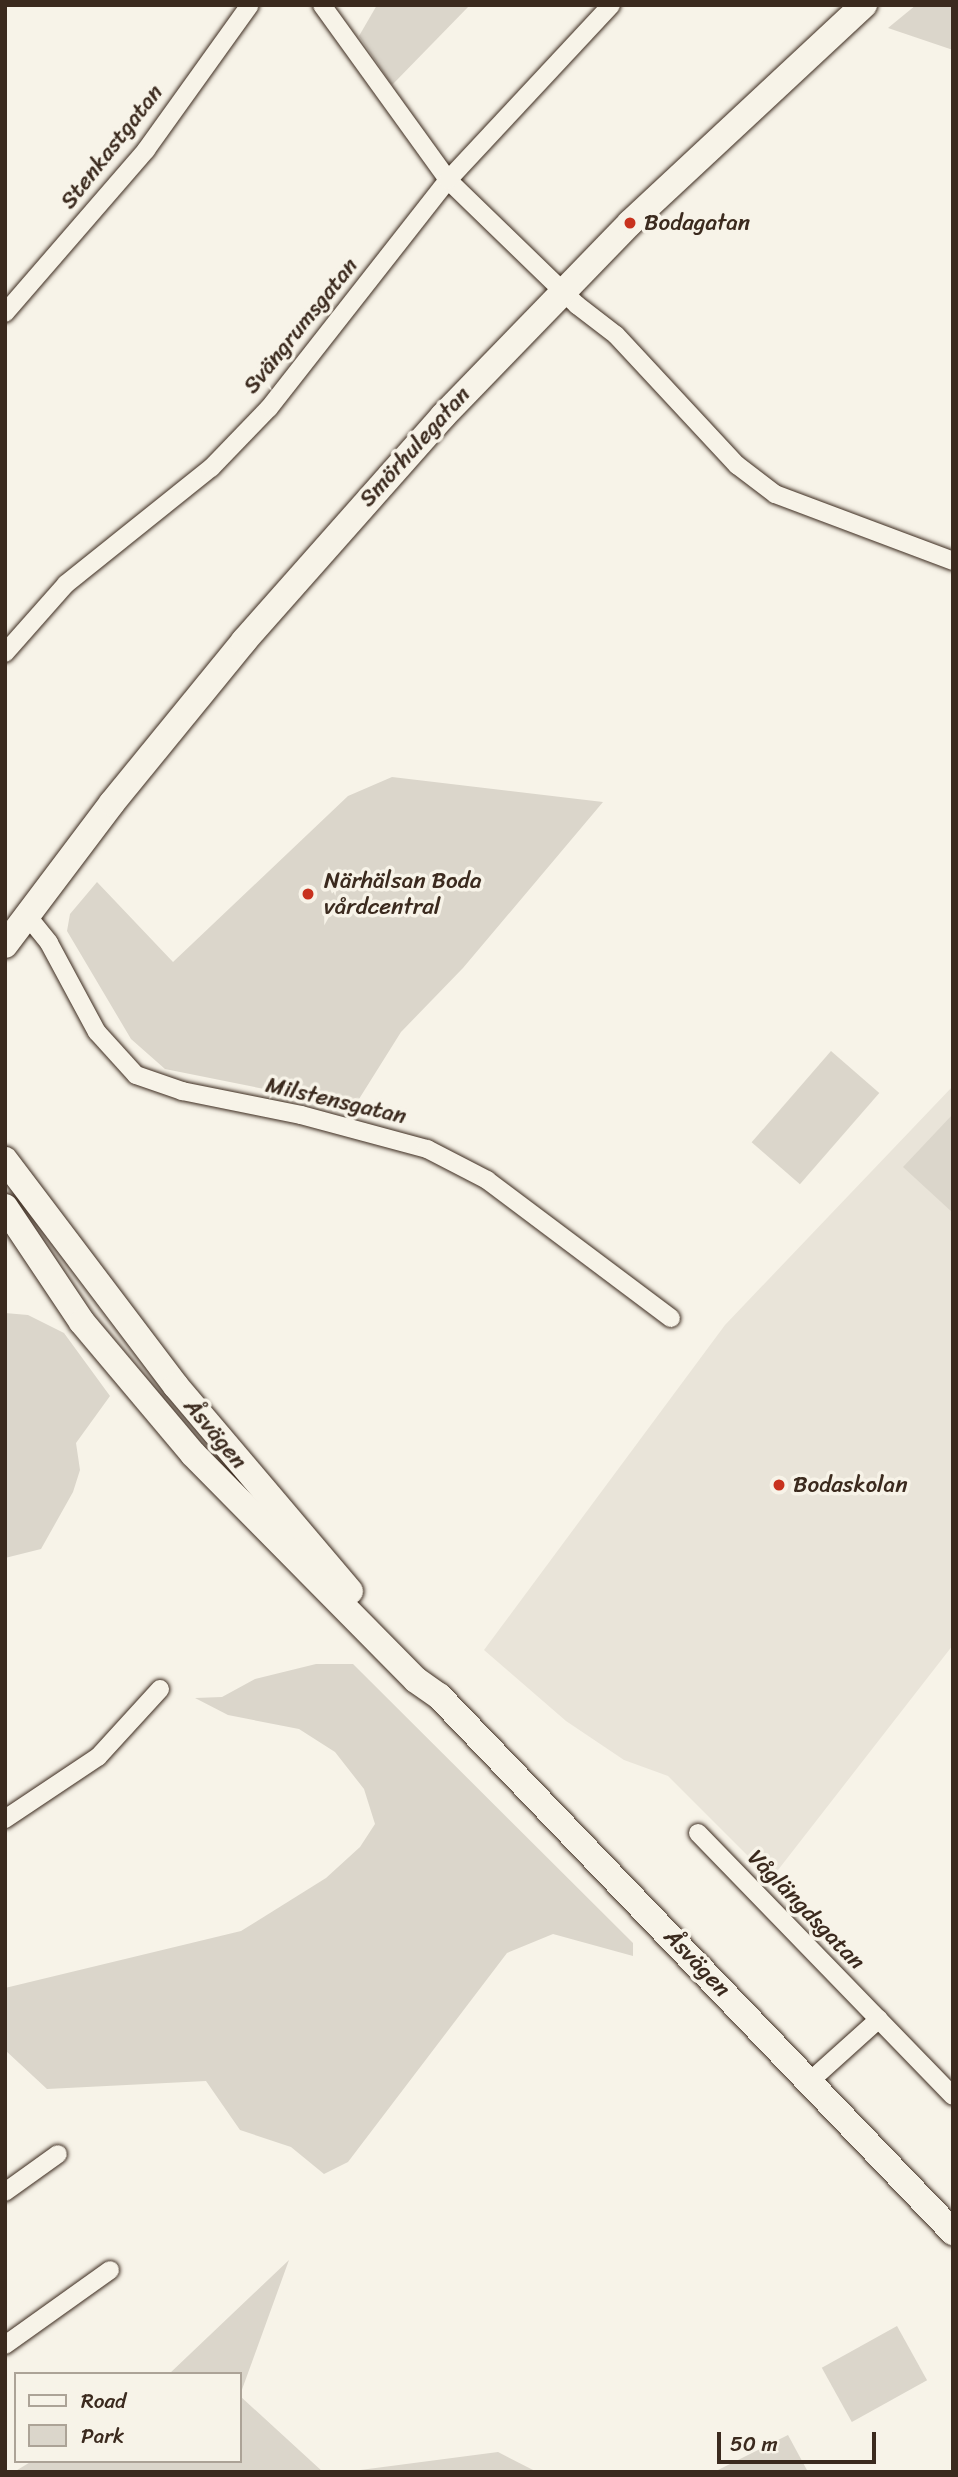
<!DOCTYPE html>
<html>
<head>
<meta charset="utf-8">
<style>
	body { margin:0 }
	#map { position:relative; width:958px; height:2477px; overflow:hidden; background:#f7f3e8; font-family:Sriracha,sans-serif }
	div>[style] { position:absolute }
	.built>* { inset:0; background:#e9e4d9 }
	.green>* { inset:0; background:#dbd6cb; transform-origin:0 0 }
	.roads { filter:drop-shadow(0 0 2px #3b2a1e) drop-shadow(0 0 2px #3b2a1e) }
	.street>* { height:18px; margin:-9px; padding:0 9px; transform-origin:9px; border-radius:9px; background:#f7f3e8 }
	.secondary>* { height:26px; margin:-13px; padding:0 13px; transform-origin:13px; border-radius:13px; background:#f7f3e8 }
	.dots>* { width:19px; height:19px; translate:-50% -50%; box-sizing:border-box; border:4px solid #f7f3e8; border-radius:50% }
	span { translate:-50% -50%; white-space:nowrap; text-align:center; line-height:1.15; -webkit-text-stroke:7px #f7f3e8; paint-order:stroke }
	.street-label { font-size:23px; color:#3b2a1e }
	.poi-label { font-size:23px; color:#3b2a1e }
	.left { translate:0 -50%; text-align:left }
	.frame { position:absolute; inset:0; border:7px solid #3b2a1e; pointer-events:none }
	.legend { position:absolute; left:14px; top:2372px; width:228px; height:91px; box-sizing:border-box; background:#f7f3e8; border:2px solid #aca397; margin:0; padding:9px 12px; list-style:none; font-size:21px; color:#3b2a1e }
	.legend li { display:flex; align-items:center; gap:14px; height:35px }
	.legend b { width:35px; border:2px solid #aca397 }
	.scale { position:absolute; left:717px; top:2432px; width:159px; height:32px; box-sizing:border-box; border:4px solid #3b2a1e; border-top:0; padding-left:9px; font-size:21px; line-height:24px; white-space:nowrap; color:#3b2a1e; -webkit-text-stroke:5px #f7f3e8; paint-order:stroke }
</style>
</head>
<body>
<div id="map">
	<div class="built">
		<div style="clip-path:polygon(953px 1086px,953px 1645px,771px 1879px,668px 1776px,624px 1760px,566px 1721px,484px 1650px,725px 1325px)"></div>
	</div>
	<div class="green">
		<div style="clip-path:polygon(377px 5px,470px 5px,392px 85px,359px 36px)"></div>
		<div style="clip-path:polygon(916px 5px,953px 5px,953px 50px,888px 28px)"></div>
		<div style="clip-path:polygon(392px 777px,603px 802px,463px 968px,401px 1032px,354px 1107px,165px 1069px,131px 1039px,67px 931px,70px 914px,97px 882px,173px 962px,348px 796px)"></div>
		<div style="left:831px;top:1051px;width:64px;height:121px;rotate:41deg"></div>
		<div style="clip-path:polygon(953px 1114px,953px 1213px,903px 1167px)"></div>
		<div style="clip-path:polygon(5px 1313px,28px 1315px,64px 1333px,110px 1396px,76px 1443px,80px 1470px,73px 1492px,41px 1549px,5px 1558px)"></div>
		<div style="clip-path:polygon(316px 1664px,353px 1664px,633px 1943px,633px 1956px,553px 1934px,507px 1953px,348px 2162px,324px 2174px,291px 2147px,240px 2130px,206px 2081px,47px 2089px,5px 2050px,5px 1988px,241px 1931px,326px 1878px,360px 1847px,375px 1824px,364px 1789px,335px 1752px,299px 1729px,228px 1715px,195px 1698px,222px 1697px,255px 1679px)"></div>
		<div style="clip-path:polygon(289px 2260px,240px 2395px,240px 2374px,169px 2374px)"></div>
		<div style="left:897px;top:2326px;width:62px;height:86px;rotate:61deg"></div>
		<div style="clip-path:polygon(240px 2396px,323px 2472px,14px 2472px,32px 2461px,240px 2461px)"></div>
		<div style="clip-path:polygon(788px 2435px,808px 2472px,714px 2472px)"></div>
		<div style="clip-path:polygon(498px 2452px,537px 2472px,345px 2472px)"></div>
	</div>
	<div class="roads">
		<div class="street">
			<div style="left:322px;top:5px;width:216px;rotate:54.2deg"></div>
			<div style="left:448px;top:180px;width:180px;rotate:44.1deg"></div>
			<div style="left:577px;top:305px;width:49px;rotate:37.6deg"></div>
			<div style="left:616px;top:335px;width:178px;rotate:47.1deg"></div>
			<div style="left:737px;top:465px;width:48px;rotate:37.3deg"></div>
			<div style="left:775px;top:494px;width:190px;rotate:20.6deg"></div>
			<div style="left:5px;top:313px;width:216px;rotate:-49.1deg"></div>
			<div style="left:146px;top:150px;width:178px;rotate:-54.4deg"></div>
			<div style="left:5px;top:653px;width:92px;rotate:-48.5deg"></div>
			<div style="left:66px;top:584px;width:186px;rotate:-38.7deg"></div>
			<div style="left:211px;top:468px;width:83px;rotate:-46deg"></div>
			<div style="left:269px;top:408px;width:290px;rotate:-51.9deg"></div>
			<div style="left:448px;top:180px;width:239px;rotate:-47deg"></div>
			<div style="left:25px;top:913px;width:38px;rotate:51deg"></div>
			<div style="left:49px;top:943px;width:101px;rotate:61.7deg"></div>
			<div style="left:97px;top:1032px;width:58px;rotate:47.8deg"></div>
			<div style="left:136px;top:1075px;width:49px;rotate:19.2deg"></div>
			<div style="left:182px;top:1091px;width:121px;rotate:11.4deg"></div>
			<div style="left:301px;top:1115px;width:131px;rotate:15.1deg"></div>
			<div style="left:427px;top:1149px;width:68px;rotate:27.3deg"></div>
			<div style="left:487px;top:1180px;width:230px;rotate:36.9deg"></div>
			<div style="left:5px;top:1819px;width:112px;rotate:-33.7deg"></div>
			<div style="left:98px;top:1757px;width:92px;rotate:-47.6deg"></div>
			<div style="left:698px;top:1833px;width:366px;rotate:45.9deg"></div>
			<div style="left:809px;top:2082px;width:94px;rotate:-42deg"></div>
			<div style="left:5px;top:2192px;width:65px;rotate:-35.6deg"></div>
			<div style="left:5px;top:2345px;width:129px;rotate:-35.5deg"></div>
		</div>
		<div class="secondary">
			<div style="left:5px;top:945px;width:178px;rotate:-53deg"></div>
			<div style="left:112px;top:803px;width:209px;rotate:-50.8deg"></div>
			<div style="left:244px;top:641px;width:300px;rotate:-48.5deg"></div>
			<div style="left:443px;top:416px;width:269px;rotate:-45.9deg"></div>
			<div style="left:630px;top:223px;width:320px;rotate:-43deg"></div>
			<div style="left:5px;top:1160px;width:283px;rotate:52.9deg"></div>
			<div style="left:176px;top:1386px;width:269px;rotate:49.7deg"></div>
			<div style="left:5px;top:1207px;width:138px;rotate:56.2deg"></div>
			<div style="left:82px;top:1322px;width:172px;rotate:49.9deg"></div>
			<div style="left:193px;top:1454px;width:317px;rotate:45.4deg"></div>
			<div style="left:416px;top:1680px;width:28px;rotate:35deg"></div>
			<div style="left:439px;top:1696px;width:743px;rotate:46.2deg"></div>
		</div>
	</div>
	<div class="dots">
		<div style="left:630px;top:223px;background:#c8321e"></div>
		<div style="left:308px;top:894px;background:#c8321e"></div>
		<div style="left:779px;top:1485px;background:#c8321e"></div>
	</div>
	<div class="street-label">
		<span style="left:112px;top:147px;rotate:-52deg">Stenkastgatan</span>
		<span style="left:301px;top:326px;rotate:-51deg">Svängrumsgatan</span>
		<span style="left:415px;top:447px;rotate:-48deg">Smörhulegatan</span>
		<span style="left:336px;top:1101px;rotate:13deg">Milstensgatan</span>
		<span style="left:215px;top:1434px;rotate:50deg">Åsvägen</span>
		<span style="left:806px;top:1910px;rotate:46deg">Våglängdsgatan</span>
		<span style="left:697px;top:1963px;rotate:46deg">Åsvägen</span>
	</div>
	<div class="poi-label">
		<span class="left" style="left:644px;top:223px">Bodagatan</span>
		<span class="left" style="left:324px;top:894px">Närhälsan Boda<br>vårdcentral</span>
		<span class="left" style="left:793px;top:1485px">Bodaskolan</span>
	</div>
	<div class="frame"></div>
	<ul class="legend">
	<li><b style="height:9px;background:#f7f3e8"></b>Road</li>
	<li><b style="height:19px;background:#dbd6cb"></b>Park</li>
	</ul>
	<div class="scale">50 m</div>
</div>
</body>
</html>
